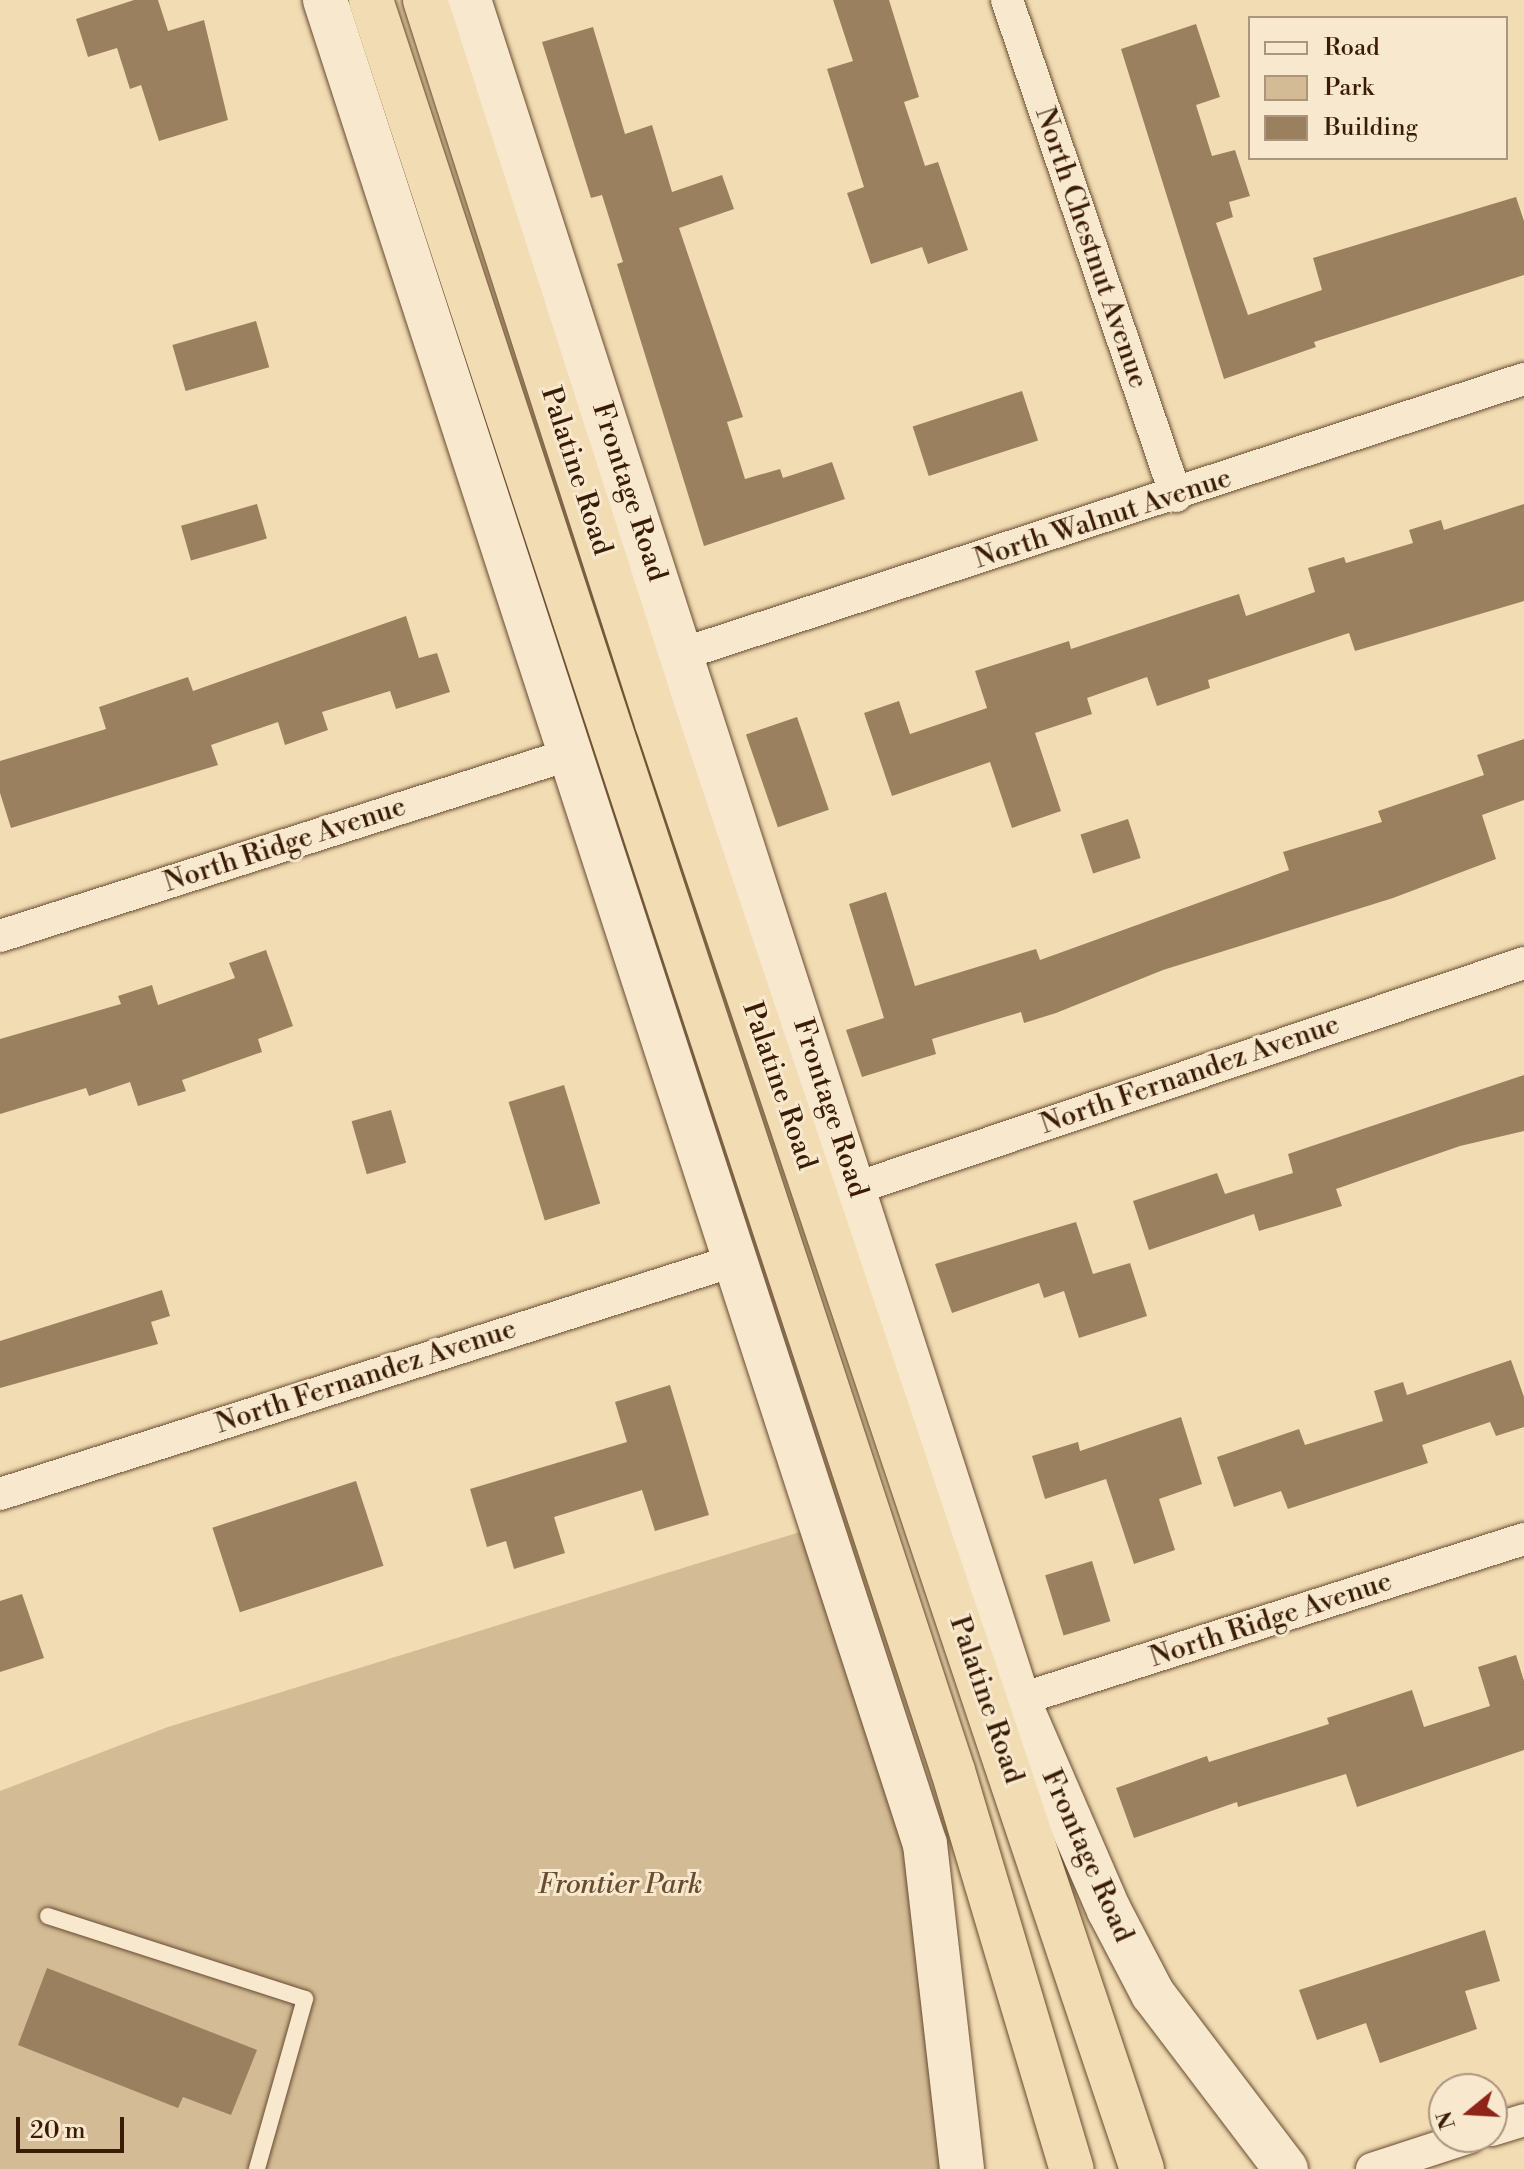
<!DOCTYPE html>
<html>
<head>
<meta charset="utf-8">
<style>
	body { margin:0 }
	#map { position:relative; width:1524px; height:2169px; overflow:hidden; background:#f2dcb3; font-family:"Libre Bodoni",serif }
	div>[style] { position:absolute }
	.green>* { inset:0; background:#d3bb95 }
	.building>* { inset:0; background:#9a805f; transform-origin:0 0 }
	.roads { filter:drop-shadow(0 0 2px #684c30) drop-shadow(0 0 2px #684c30) }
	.lane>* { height:16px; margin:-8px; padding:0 8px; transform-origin:8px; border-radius:8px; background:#f7e8ce }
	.street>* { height:32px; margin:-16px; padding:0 16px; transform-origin:16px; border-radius:16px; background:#f7e8ce }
	.secondary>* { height:44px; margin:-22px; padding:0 22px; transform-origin:22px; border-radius:22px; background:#f7e8ce }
	.highway>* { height:44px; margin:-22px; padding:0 22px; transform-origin:22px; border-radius:22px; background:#f2dcb3 }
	span { translate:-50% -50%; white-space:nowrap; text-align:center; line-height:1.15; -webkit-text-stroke:6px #f7e8ce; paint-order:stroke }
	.street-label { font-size:28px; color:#3a1c04 }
	.park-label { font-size:28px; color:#684c30; font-style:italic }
	.legend { position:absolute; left:1248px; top:16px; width:260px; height:144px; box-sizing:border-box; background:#f7e8ce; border:2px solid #ab967d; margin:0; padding:10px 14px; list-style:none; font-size:24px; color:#3a1c04 }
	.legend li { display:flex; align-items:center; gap:16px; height:40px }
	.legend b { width:40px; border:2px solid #ab967d }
	.north { position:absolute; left:1428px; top:2073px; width:80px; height:80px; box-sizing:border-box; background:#f7e8ce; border:2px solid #ab967d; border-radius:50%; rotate:252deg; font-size:22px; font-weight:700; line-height:32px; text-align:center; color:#3a1c04 }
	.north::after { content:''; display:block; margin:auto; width:28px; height:36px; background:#8f2418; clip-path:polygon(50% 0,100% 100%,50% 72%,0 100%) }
	.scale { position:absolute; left:16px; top:2117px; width:108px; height:36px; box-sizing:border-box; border:4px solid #3a1c04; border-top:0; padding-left:10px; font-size:24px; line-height:28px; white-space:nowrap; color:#3a1c04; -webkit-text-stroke:6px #f7e8ce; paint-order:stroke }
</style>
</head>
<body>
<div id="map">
	<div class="green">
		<div style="clip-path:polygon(800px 1532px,905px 1841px,945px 2169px,0 2169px,0 1791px,168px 1727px)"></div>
	</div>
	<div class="building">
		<div style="clip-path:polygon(134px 0,158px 0,168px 31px,204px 20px,228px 120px,159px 141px,141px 85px,130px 89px,117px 48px,88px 57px,76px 19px)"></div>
		<div style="clip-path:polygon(833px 0,889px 0,919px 97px,904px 102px,925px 166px,938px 162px,968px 250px,928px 264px,922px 247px,871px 264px,847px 193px,864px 187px,827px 69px,853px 61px)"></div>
		<div style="clip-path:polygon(1196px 24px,1220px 97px,1196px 105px,1212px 156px,1235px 150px,1250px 196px,1229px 202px,1233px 217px,1216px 223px,1248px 315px,1322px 290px,1313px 258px,1516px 197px,1524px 221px,1524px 275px,1314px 342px,1316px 347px,1224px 379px,1121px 49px)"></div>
		<div style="clip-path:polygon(593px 27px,625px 134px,652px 125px,672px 192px,722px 175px,734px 209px,679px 228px,743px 417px,727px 422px,745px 479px,780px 469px,783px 478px,832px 462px,845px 499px,704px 546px,617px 264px,623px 262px,602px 195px,591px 198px,542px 42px)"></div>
		<div style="left:256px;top:321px;width:48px;height:87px;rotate:74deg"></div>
		<div style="left:1022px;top:391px;width:52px;height:115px;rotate:72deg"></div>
		<div style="left:257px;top:504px;width:36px;height:79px;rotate:74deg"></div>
		<div style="clip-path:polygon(1524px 504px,1524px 601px,1355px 651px,1349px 633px,1208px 680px,1210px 688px,1157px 706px,1147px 677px,1087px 698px,1092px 714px,1035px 733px,1061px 811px,1012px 828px,990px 762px,892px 796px,864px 713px,899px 701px,910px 734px,987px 708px,975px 671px,1069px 641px,1071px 649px,1239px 594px,1246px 616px,1315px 592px,1308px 568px,1344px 557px,1346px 563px,1413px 543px,1409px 530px,1441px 520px,1444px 530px)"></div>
		<div style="clip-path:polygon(406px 616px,419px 658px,437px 653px,450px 692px,396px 709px,390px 691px,322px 712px,328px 730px,285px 745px,278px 722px,211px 745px,218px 765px,11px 828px,0 793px,0 761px,106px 729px,99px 707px,188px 677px,193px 691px)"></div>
		<div style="left:797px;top:717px;width:98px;height:54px;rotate:71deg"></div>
		<div style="clip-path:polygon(1524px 739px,1524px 800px,1482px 815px,1496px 859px,1393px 898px,1163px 970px,1056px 1013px,1024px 1023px,1021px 1012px,932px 1039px,936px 1054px,862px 1077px,846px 1030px,884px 1018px,849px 904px,886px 892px,915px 986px,1036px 949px,1040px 960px,1289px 870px,1283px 852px,1382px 822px,1378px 811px,1484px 775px,1477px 755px)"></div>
		<div style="left:1128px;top:819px;width:41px;height:50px;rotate:72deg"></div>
		<div style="clip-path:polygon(266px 950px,293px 1026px,258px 1039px,262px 1052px,182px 1080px,186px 1091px,138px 1106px,130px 1082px,89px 1096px,86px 1088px,0 1114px,0 1039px,121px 1004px,118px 996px,152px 985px,158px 1005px,235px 978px,229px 963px)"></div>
		<div style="clip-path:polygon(1524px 1075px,1524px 1131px,1460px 1146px,1336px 1189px,1342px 1206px,1259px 1231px,1254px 1214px,1149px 1250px,1133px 1201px,1217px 1173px,1225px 1194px,1293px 1173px,1288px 1154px)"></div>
		<div style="left:564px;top:1085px;width:124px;height:58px;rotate:73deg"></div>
		<div style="left:391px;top:1110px;width:55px;height:41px;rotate:74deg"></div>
		<div style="clip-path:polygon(1076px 1222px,1093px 1274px,1130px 1263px,1147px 1316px,1079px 1338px,1064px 1291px,1044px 1298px,1039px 1283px,952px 1313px,935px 1264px)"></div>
		<div style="clip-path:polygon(162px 1290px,170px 1316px,151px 1322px,158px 1344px,0 1388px,0 1341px)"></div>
		<div style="clip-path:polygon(1511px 1360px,1524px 1397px,1524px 1427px,1496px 1436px,1490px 1422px,1422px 1445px,1428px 1463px,1288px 1509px,1281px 1491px,1234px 1507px,1217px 1457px,1299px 1429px,1305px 1445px,1383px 1421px,1374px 1391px,1403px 1382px,1407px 1395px)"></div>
		<div style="clip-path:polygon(670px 1385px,709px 1515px,655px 1531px,642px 1490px,554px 1517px,565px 1553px,514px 1569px,506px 1541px,487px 1547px,470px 1489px,627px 1442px,615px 1402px)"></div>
		<div style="clip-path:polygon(1181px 1417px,1202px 1484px,1159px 1499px,1175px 1550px,1134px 1564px,1106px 1479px,1045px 1499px,1032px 1456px,1078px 1442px,1080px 1451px)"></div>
		<div style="left:356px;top:1481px;width:89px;height:151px;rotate:72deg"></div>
		<div style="left:1092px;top:1561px;width:63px;height:49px;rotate:73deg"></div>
		<div style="clip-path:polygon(22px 1594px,44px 1658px,0 1672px,0 1601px)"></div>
		<div style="clip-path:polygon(1516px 1655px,1524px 1681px,1524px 1750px,1357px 1807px,1346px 1774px,1238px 1807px,1237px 1802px,1134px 1838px,1116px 1788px,1207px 1756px,1209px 1762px,1329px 1724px,1327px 1718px,1412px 1690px,1424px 1727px,1490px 1706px,1478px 1667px)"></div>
		<div style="clip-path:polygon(1485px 1930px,1500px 1981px,1465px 1991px,1477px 2029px,1380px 2063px,1366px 2023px,1317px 2040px,1299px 1990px)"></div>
		<div style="clip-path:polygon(47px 1968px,257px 2050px,231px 2115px,183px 2097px,178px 2108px,18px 2045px)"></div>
	</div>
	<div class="roads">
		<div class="lane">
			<div style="left:48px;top:1916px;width:270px;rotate:17.9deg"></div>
			<div style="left:305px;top:1999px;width:177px;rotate:105.8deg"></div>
		</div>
		<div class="street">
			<div style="left:1007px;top:0;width:524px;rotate:71.18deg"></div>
			<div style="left:682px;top:654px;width:886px;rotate:-18.09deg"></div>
			<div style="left:0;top:936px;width:599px;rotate:-17.68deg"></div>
			<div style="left:856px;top:1188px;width:705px;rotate:-18.61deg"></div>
			<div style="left:0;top:1494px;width:769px;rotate:-17.63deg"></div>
			<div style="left:1018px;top:1700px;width:531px;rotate:-17.65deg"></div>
			<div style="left:1492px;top:2130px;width:34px;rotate:-17deg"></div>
			<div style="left:1372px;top:2169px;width:103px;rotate:-18.1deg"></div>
		</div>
		<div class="secondary">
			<div style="left:325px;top:0;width:1939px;rotate:71.98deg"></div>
			<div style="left:925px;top:1844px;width:327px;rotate:83.5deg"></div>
			<div style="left:469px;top:0;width:1786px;rotate:72.1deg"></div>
			<div style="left:1018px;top:1700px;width:229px;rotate:66.6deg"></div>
			<div style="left:1109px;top:1910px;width:95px;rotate:62.4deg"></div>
			<div style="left:1153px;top:1994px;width:220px;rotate:52.8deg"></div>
		</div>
		<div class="highway">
			<div style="left:371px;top:0;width:1864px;rotate:71.81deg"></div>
			<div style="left:953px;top:1771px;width:415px;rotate:73.4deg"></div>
			<div style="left:425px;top:0;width:759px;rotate:72.21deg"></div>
			<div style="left:657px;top:723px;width:1525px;rotate:71.46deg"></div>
		</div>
	</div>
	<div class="street-label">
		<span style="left:1091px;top:248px;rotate:71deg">North Chestnut Avenue</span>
		<span style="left:576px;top:471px;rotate:72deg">Palatine Road</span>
		<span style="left:629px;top:492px;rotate:72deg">Frontage Road</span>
		<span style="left:1103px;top:519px;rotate:-18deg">North Walnut Avenue</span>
		<span style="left:285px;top:845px;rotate:-18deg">North Ridge Avenue</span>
		<span style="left:1190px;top:1075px;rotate:-19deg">North Fernandez Avenue</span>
		<span style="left:779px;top:1086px;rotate:71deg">Palatine Road</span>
		<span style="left:830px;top:1108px;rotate:72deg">Frontage Road</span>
		<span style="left:366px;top:1377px;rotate:-18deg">North Fernandez Avenue</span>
		<span style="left:1271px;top:1620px;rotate:-18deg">North Ridge Avenue</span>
		<span style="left:986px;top:1700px;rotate:71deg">Palatine Road</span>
		<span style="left:1087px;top:1856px;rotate:66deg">Frontage Road</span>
	</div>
	<div class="park-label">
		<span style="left:620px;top:1885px">Frontier Park</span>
	</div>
	<ul class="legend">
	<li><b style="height:10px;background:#f7e8ce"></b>Road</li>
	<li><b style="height:22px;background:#d3bb95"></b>Park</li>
	<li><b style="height:22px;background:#9a805f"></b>Building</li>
	</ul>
	<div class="north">N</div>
	<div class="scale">20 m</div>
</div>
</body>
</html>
